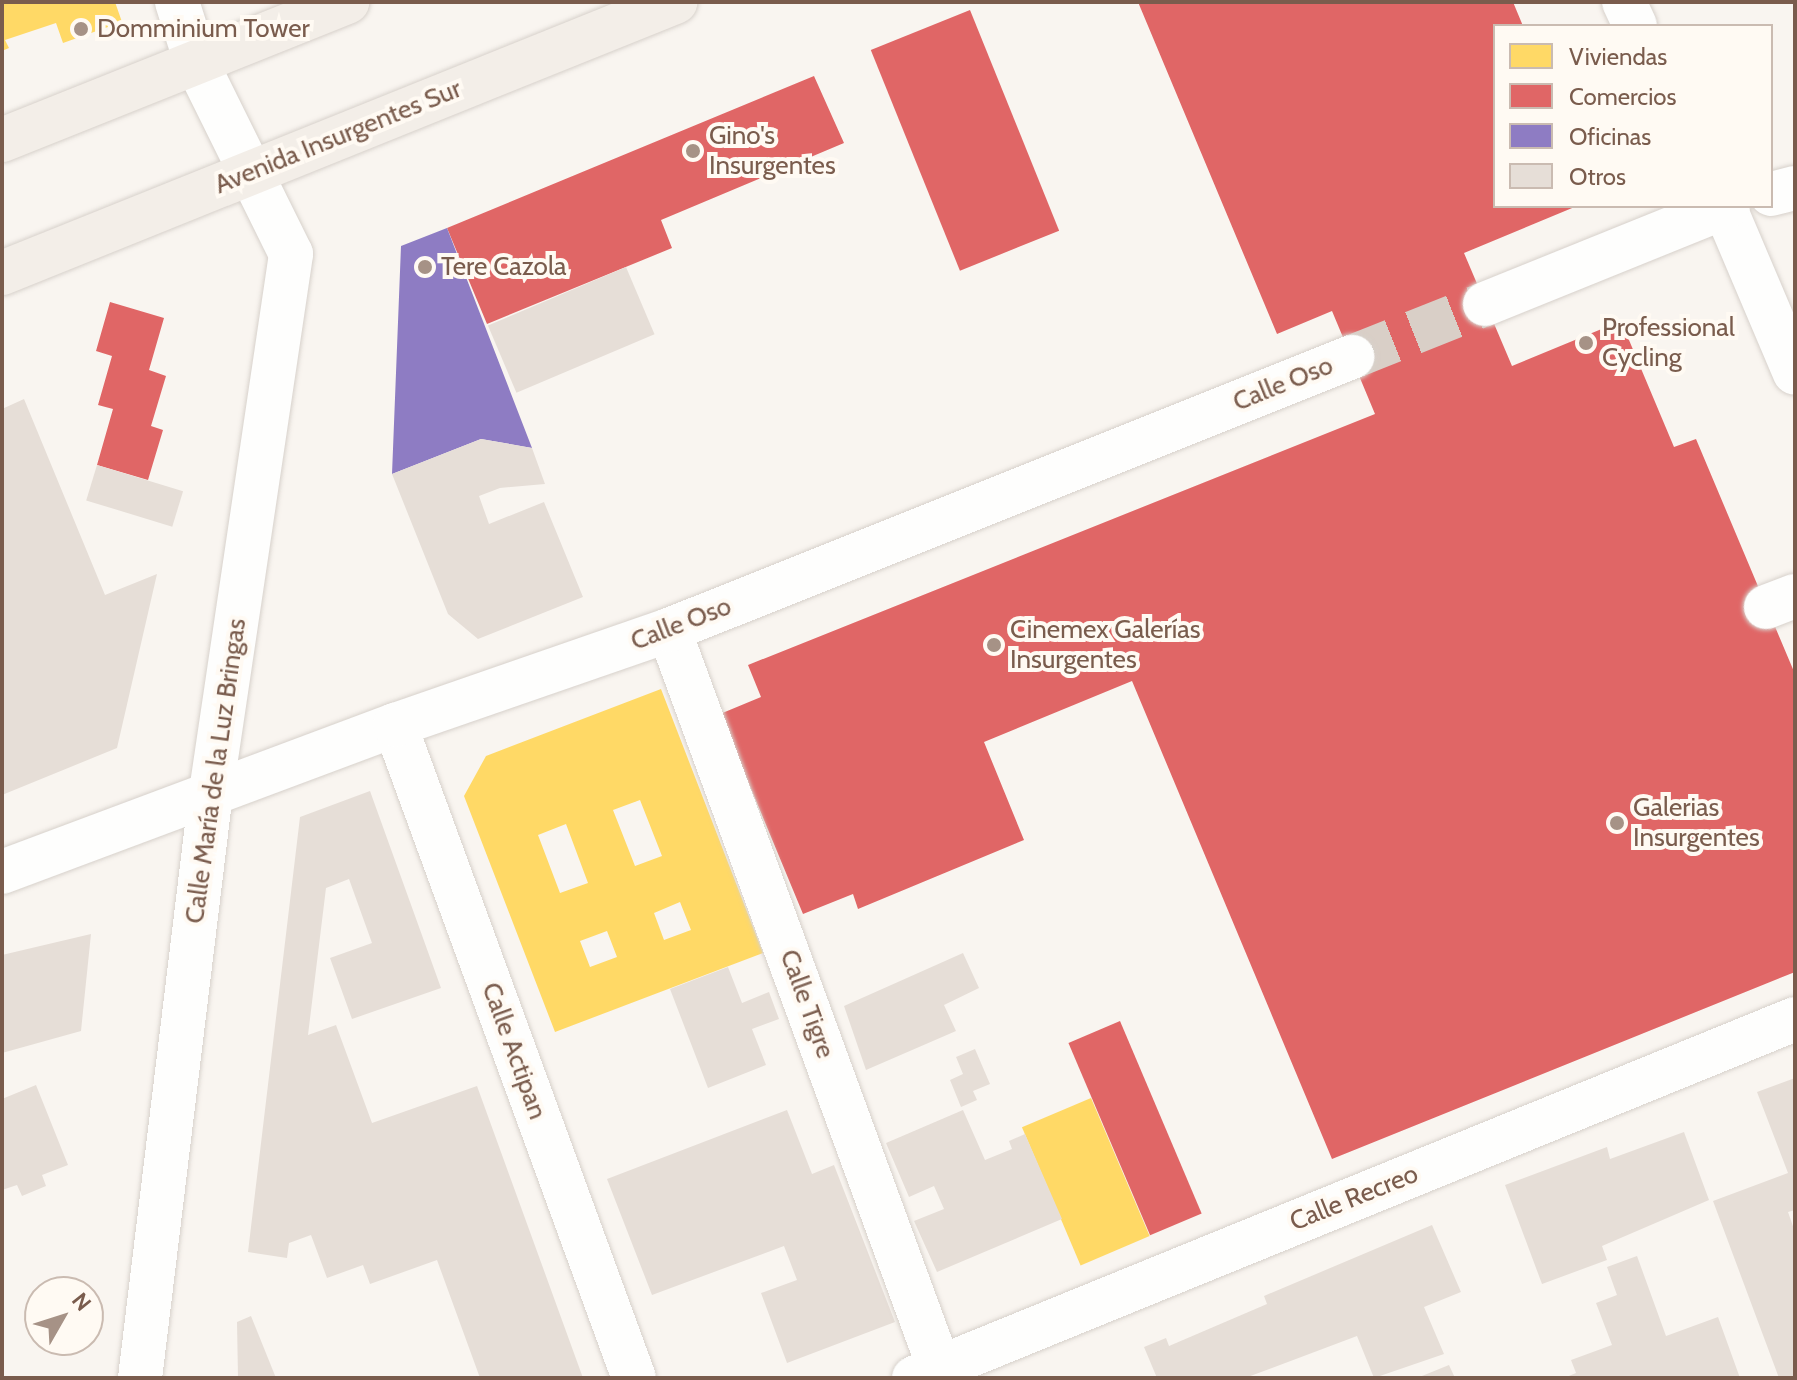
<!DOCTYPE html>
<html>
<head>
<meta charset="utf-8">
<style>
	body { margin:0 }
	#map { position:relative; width:1797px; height:1380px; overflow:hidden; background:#f9f5f0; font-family:Cabin,sans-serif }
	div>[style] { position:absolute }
	.homes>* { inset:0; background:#ffd966; transform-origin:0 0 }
	.shops>* { inset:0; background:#e06666; transform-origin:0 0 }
	.offices>* { inset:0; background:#8e7cc3 }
	.building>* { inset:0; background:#e6ded7; transform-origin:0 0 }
	.minor-tunnel>* { height:44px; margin-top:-22px; transform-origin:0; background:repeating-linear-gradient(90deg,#d9cfc7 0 44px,transparent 0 66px) }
	.roads { filter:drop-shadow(0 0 2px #d7d1cb) drop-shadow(0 0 2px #d7d1cb) }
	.minor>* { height:44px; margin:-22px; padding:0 22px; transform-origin:22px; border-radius:22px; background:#fefefd }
	.major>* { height:44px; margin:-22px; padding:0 22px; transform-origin:22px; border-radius:22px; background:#f3eee8 }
	.dots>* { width:22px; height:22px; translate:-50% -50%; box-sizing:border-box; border:4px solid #fffaf3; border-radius:50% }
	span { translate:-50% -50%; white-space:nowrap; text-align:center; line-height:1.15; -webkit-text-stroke:8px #fffaf3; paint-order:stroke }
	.poi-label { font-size:26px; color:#7a5c4d }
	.left { translate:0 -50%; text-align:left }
	.street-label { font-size:26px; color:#7a5c4d }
	.frame { position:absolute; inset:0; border:4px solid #7a5c4d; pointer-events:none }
	.legend { position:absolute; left:1493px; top:24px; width:280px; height:184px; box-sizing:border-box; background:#fffaf3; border:2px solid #cabbb1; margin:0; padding:10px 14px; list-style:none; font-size:24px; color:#7a5c4d }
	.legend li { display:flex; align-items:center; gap:16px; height:40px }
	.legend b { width:40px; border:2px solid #cabbb1 }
	.north { position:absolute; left:24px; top:1276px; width:80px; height:80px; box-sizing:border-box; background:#fffaf3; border:2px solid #cabbb1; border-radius:50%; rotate:51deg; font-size:22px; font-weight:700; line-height:32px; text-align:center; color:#7a5c4d }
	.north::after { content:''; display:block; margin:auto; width:28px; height:36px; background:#a69286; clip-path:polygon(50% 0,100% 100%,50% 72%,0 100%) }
</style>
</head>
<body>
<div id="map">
	<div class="homes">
		<div style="clip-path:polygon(2px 2px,115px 2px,122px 22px,63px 43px,56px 23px,5px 40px,9px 48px,2px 51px)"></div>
		<div style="clip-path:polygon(evenodd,661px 689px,763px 953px,555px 1032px,464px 796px,486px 756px,661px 689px,640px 800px,662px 856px,635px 866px,613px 810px,640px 800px,661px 689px,566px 824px,588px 883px,560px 893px,538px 835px,566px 824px,661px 689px,680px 902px,691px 930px,664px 940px,654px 913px,680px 902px,661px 689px,607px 931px,617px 957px,590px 967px,580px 941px,607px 931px)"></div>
		<div style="left:1091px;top:1098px;width:150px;height:75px;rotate:67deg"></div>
	</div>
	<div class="shops">
		<div style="clip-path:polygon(1138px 2px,1513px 2px,1523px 26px,1495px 26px,1495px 206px,1577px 206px,1464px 253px,1512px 366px,1621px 321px,1674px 447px,1696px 439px,1795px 674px,1795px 972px,1332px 1159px,1132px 681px,984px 742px,1024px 840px,858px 909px,853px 894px,803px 914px,720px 714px,761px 697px,748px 665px,1375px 414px,1332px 311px,1277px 334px)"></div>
		<div style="left:970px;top:10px;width:238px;height:107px;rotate:68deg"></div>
		<div style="clip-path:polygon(814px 76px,844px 143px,661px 220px,672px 248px,487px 324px,447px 228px)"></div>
		<div style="clip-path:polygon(110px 302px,164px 318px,149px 370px,166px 376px,151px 426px,163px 430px,148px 480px,97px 465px,113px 409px,98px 405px,112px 356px,96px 351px)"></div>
		<div style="left:1120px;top:1021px;width:209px;height:56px;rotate:67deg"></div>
	</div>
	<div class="offices">
		<div style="clip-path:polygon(447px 228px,532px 448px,481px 439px,392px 474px,401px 246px)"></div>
	</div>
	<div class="building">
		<div style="left:626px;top:267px;width:73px;height:150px;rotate:67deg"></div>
		<div style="clip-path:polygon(24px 399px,105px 595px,157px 574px,117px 748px,2px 795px,2px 409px)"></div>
		<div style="clip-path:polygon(481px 439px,532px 448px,545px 484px,500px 488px,479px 496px,489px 524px,544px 502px,583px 597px,478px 639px,448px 614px,392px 474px)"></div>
		<div style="left:97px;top:465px;width:90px;height:37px;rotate:17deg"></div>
		<div style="clip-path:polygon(370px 791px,441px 988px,352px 1019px,330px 958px,372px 943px,349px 879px,326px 888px,308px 1035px,336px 1025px,372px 1123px,477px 1086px,583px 1378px,480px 1378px,437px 1260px,370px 1284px,363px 1265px,327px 1278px,311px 1235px,289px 1243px,287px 1258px,248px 1252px,300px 817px)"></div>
		<div style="clip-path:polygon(91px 934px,81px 1031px,2px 1053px,2px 955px)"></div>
		<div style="clip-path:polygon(963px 953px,979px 988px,944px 1005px,956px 1031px,866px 1070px,844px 1006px)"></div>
		<div style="clip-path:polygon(728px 967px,742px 1003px,769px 992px,779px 1019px,752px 1029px,766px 1065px,708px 1088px,670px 989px)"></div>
		<div style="clip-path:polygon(975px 1049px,990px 1084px,973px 1091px,977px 1100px,961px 1107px,950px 1080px,963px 1074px,956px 1057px)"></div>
		<div style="clip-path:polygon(1795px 1078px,1795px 1210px,1788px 1212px,1795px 1232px,1795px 1378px,1779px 1378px,1713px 1201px,1788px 1173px,1757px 1092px)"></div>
		<div style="clip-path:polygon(36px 1085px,68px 1165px,42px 1175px,46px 1186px,22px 1196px,17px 1185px,2px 1190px,2px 1099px)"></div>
		<div style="clip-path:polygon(787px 1110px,812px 1174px,834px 1165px,895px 1322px,787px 1363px,761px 1293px,797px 1280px,784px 1246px,652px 1295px,607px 1179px)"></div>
		<div style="clip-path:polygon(963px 1110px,985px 1160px,1012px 1149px,1009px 1141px,1025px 1134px,1062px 1219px,937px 1272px,914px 1221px,944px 1209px,934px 1186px,909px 1197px,886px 1143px)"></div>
		<div style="clip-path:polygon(1684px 1132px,1709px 1200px,1602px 1246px,1607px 1260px,1542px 1284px,1505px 1185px,1607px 1147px,1610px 1159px)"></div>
		<div style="clip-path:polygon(1432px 1225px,1461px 1292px,1424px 1307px,1444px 1354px,1374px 1378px,1357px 1336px,1245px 1378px,1157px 1378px,1144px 1347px,1166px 1338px,1169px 1346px,1267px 1304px,1264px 1296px)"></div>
		<div style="clip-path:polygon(1637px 1256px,1666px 1336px,1718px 1317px,1740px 1378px,1564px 1378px,1576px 1373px,1571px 1360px,1612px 1345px,1596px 1303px,1617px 1295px,1607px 1267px)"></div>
		<div style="clip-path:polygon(251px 1316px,276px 1378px,238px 1378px,237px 1322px)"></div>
		<div style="clip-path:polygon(1449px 1365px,1455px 1378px,1417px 1378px)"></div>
	</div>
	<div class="minor-tunnel">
		<div style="left:1352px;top:357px;width:143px;rotate:-21.7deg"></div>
	</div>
	<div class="roads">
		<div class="minor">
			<div style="left:1624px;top:2px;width:26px;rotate:65deg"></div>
			<div style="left:1771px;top:194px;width:25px;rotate:-14deg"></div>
			<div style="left:1724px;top:206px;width:181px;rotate:67deg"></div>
			<div style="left:1485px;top:304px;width:262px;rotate:-22deg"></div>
			<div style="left:1766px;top:607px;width:31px;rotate:-21deg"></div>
			<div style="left:669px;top:630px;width:797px;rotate:69.88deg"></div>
			<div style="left:395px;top:725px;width:695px;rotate:69.9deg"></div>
			<div style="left:2px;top:872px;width:420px;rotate:-20.5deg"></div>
			<div style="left:395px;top:725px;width:290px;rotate:-19.1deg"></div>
			<div style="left:669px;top:630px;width:736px;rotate:-21.79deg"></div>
			<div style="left:140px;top:1378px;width:590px;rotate:-83.09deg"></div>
			<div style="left:211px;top:792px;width:544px;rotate:-81.54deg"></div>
			<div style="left:291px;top:254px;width:214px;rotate:-116.3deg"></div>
			<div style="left:196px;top:62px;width:63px;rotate:-107.6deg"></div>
			<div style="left:914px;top:1378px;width:951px;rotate:-22.17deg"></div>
		</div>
		<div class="major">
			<div style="left:2px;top:140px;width:372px;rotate:-21.8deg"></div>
			<div style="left:2px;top:273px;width:726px;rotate:-21.93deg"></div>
		</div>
	</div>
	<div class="dots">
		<div style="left:81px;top:29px;background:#a69286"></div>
		<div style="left:693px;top:151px;background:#a69286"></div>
		<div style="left:425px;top:267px;background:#a69286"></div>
		<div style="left:1586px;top:343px;background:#a69286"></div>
		<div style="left:994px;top:645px;background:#a69286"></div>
		<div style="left:1617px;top:823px;background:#a69286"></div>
	</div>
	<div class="poi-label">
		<span class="left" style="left:97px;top:29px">Domminium Tower</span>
		<span class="left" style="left:709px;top:151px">Gino's<br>Insurgentes</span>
		<span class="left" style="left:441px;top:267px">Tere Cazola</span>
		<span class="left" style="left:1602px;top:343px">Professional<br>Cycling</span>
		<span class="left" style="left:1010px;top:645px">Cinemex Galerías<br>Insurgentes</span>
		<span class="left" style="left:1633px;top:823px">Galerias<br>Insurgentes</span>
	</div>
	<div class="street-label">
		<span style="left:338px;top:137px;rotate:-22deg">Avenida Insurgentes Sur</span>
		<span style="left:1283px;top:384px;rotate:-22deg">Calle Oso</span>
		<span style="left:681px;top:624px;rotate:-21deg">Calle Oso</span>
		<span style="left:216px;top:771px;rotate:-82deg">Calle María de la Luz Bringas</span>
		<span style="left:807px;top:1004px;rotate:70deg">Calle Tigre</span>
		<span style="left:514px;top:1051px;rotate:70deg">Calle Actipan</span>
		<span style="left:1354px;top:1198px;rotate:-22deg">Calle Recreo</span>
	</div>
	<div class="frame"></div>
	<ul class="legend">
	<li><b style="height:22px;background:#ffd966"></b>Viviendas</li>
	<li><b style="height:22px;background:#e06666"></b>Comercios</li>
	<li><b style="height:22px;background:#8e7cc3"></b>Oficinas</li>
	<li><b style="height:22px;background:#e6ded7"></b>Otros</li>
	</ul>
	<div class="north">N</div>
</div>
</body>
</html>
